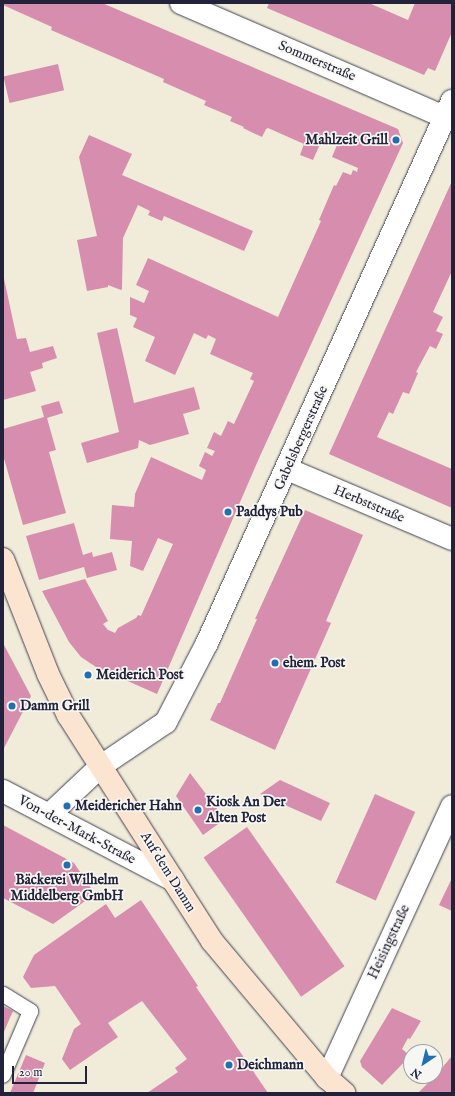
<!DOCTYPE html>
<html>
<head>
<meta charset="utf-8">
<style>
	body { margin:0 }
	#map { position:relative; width:455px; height:1096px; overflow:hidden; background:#f0ecd9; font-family:"IM FELL English",serif }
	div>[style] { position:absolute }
	.building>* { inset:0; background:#d78dad; transform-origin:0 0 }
	.roads { filter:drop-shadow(0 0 1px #414053) drop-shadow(0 0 1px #414053) }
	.lane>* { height:15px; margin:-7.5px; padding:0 7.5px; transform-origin:7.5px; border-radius:7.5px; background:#fff }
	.street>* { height:22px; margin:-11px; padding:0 11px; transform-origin:11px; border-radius:11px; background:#fff }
	.secondary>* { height:22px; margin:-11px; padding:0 11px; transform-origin:11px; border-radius:11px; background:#fce5d0 }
	.dots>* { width:11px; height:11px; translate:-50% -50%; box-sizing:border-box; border:2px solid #f6f6f2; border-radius:50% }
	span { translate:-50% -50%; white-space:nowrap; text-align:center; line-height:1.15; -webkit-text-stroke:3.5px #f6f6f2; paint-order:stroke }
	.street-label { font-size:14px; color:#22223b }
	.poi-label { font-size:14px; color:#22223b; font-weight:700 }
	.right { translate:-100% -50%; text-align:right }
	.left { translate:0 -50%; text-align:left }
	.frame { position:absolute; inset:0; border:4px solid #22223b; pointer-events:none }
	.north { position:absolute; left:403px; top:1044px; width:40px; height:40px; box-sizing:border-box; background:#f6f6f2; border:1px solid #a1a1a9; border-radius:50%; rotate:215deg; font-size:11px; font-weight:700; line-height:16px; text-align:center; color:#22223b }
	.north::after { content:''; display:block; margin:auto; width:14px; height:18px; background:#1f6fb2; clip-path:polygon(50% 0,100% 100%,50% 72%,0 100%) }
	.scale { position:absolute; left:12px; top:1066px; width:75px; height:18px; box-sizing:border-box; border:2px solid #22223b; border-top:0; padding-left:5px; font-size:12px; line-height:14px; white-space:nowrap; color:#22223b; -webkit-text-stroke:3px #f6f6f2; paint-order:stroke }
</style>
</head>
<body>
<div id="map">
	<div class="building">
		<div style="clip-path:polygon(3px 3px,102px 3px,398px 129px,403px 143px,260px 456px,157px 694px,96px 667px,81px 657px,69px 642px,42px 591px,85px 579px,108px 621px,103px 624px,108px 630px,115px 633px,118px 628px,136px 618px,138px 615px,141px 616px,173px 544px,158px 538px,143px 571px,130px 566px,132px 541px,110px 539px,112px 505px,134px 507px,135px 494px,151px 457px,202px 480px,206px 470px,199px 466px,205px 452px,212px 456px,215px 451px,207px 448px,214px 432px,221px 436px,228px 421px,234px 424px,254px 381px,250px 379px,253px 373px,210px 354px,216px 339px,208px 335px,206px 339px,194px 333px,175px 375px,145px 361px,155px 337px,133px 327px,137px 318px,130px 315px,130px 297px,144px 303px,149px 291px,136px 285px,148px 258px,278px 317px,321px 221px,319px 220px,334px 185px,336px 186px,343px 172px,351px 175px,353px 170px,357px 172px,358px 168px,332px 157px,337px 145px,325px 140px,320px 144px,313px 160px,300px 155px,304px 144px,268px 128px,266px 129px,262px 137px,243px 128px,244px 127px,230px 121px,232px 117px,204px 105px,206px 101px,163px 82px,164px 79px,51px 30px,52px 27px,3px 5px)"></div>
		<div style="clip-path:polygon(269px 3px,369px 3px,408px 20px,415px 3px,452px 3px,452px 32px,435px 71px,428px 68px,424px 75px,267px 8px)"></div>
		<div style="left:58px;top:64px;width:27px;height:56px;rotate:77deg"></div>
		<div style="clip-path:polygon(89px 135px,132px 154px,122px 175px,253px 231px,244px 251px,164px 216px,162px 221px,148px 215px,150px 211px,138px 205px,123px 238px,122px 289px,121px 290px,108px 285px,108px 287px,87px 291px,77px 240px,97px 236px,79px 157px)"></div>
		<div style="clip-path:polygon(452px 181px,452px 271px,433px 312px,443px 317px,436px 331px,443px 334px,436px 349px,430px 346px,416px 372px,418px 373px,409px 394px,403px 392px,393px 414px,389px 412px,377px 437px,452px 469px,452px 508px,329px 454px)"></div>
		<div style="clip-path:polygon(3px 274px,17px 339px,26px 338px,30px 352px,53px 346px,57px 358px,42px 363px,43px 368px,30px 372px,36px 391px,3px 400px)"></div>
		<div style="clip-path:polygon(117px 328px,134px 403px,194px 387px,200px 409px,183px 414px,189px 434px,150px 445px,139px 440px,138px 448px,87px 463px,81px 443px,119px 432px,97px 333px)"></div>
		<div style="clip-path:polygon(59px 401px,63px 413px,47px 418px,56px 450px,49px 452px,66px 513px,23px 525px,3px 455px,3px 429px,44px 417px,41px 406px)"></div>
		<div style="clip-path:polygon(305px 510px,363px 535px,326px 621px,331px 623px,275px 750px,210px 720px,218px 703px,220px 703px,257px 619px,255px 619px)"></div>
		<div style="clip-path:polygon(74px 523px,83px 555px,92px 552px,93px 557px,112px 552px,117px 570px,87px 578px,84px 567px,39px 580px,26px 536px)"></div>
		<div style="clip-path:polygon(3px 643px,31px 696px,3px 750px)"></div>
		<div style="clip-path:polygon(190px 773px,225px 819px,203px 835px,176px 796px)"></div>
		<div style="clip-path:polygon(280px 780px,330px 803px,321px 821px,260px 794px)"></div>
		<div style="left:375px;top:794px;width:44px;height:97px;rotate:24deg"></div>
		<div style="clip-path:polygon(3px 825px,74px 863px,95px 894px,53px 924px,3px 898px)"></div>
		<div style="left:247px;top:827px;width:170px;height:53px;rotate:55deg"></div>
		<div style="clip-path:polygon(452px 878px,452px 911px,439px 905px)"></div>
		<div style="clip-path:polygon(141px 900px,198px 986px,196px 987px,268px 1093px,147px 1093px,178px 1072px,175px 1068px,187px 1059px,142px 1001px,108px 1023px,118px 1037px,70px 1070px,62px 1059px,74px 1029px,81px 1024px,55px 986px,31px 988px,23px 977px,34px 955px,106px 904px,115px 918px)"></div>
		<div style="clip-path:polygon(3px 1006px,13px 1011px,3px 1034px)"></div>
		<div style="clip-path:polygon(392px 1008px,421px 1021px,410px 1039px,408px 1038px,402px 1049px,410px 1056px,382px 1085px,362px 1067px,360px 1061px)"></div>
		<div style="clip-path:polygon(26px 1055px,45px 1063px,33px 1093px,10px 1093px)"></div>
		<div style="clip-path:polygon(452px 1056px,452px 1093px,418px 1093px,435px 1076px)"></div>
	</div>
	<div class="roads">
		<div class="lane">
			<div style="left:3px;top:994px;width:32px;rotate:32deg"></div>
			<div style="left:30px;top:1011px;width:69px;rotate:113.2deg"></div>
		</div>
		<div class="street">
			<div style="left:181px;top:3px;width:295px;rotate:23.4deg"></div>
			<div style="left:287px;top:469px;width:179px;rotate:23deg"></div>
			<div style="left:3px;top:791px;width:192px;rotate:27.6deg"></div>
			<div style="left:49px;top:815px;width:71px;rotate:-43.3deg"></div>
			<div style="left:101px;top:766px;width:78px;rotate:-34.1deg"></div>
			<div style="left:166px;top:722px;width:89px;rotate:-62.6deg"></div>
			<div style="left:207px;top:643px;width:595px;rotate:-65.68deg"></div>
			<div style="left:327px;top:1078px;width:299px;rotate:-65.3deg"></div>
		</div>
		<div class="secondary">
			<div style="left:3px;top:559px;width:123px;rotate:68.6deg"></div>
			<div style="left:48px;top:674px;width:46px;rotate:64deg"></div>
			<div style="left:68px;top:715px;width:196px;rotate:57.5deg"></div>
			<div style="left:173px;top:880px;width:72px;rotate:57.4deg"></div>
			<div style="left:212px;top:941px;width:179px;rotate:50deg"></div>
			<div style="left:327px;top:1078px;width:23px;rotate:41deg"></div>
		</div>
	</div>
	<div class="dots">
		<div style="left:396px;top:140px;background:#1f6fb2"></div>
		<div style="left:228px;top:512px;background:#1f6fb2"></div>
		<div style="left:275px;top:663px;background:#1f6fb2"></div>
		<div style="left:88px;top:675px;background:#1f6fb2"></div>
		<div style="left:12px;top:706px;background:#1f6fb2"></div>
		<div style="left:67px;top:806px;background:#1f6fb2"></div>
		<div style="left:198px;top:810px;background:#1f6fb2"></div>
		<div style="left:67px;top:865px;background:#1f6fb2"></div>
		<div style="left:229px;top:1065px;background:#1f6fb2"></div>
	</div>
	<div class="street-label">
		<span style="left:317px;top:61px;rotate:23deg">Sommerstraße</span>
		<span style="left:301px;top:438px;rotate:-66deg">Gabelsbergerstraße</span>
		<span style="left:369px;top:504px;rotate:23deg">Herbststraße</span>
		<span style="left:77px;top:830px;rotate:28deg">Von-der-Mark-Straße</span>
		<span style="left:168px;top:872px;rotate:58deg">Auf dem Damm</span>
		<span style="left:389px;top:942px;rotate:-65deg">Heisingstraße</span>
	</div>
	<div class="poi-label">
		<span class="right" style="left:388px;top:140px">Mahlzeit Grill</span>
		<span class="left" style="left:236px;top:512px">Paddys Pub</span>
		<span class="left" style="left:283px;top:663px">ehem. Post</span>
		<span class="left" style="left:96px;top:675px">Meiderich Post</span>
		<span class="left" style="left:20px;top:706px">Damm Grill</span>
		<span class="left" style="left:206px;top:810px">Kiosk An Der<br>Alten Post</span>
		<span class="left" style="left:75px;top:806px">Meidericher Hahn</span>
		<span style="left:67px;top:888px">Bäckerei Wilhelm<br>Middelberg GmbH</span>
		<span class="left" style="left:237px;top:1065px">Deichmann</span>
	</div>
	<div class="frame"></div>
	<div class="north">N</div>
	<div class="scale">20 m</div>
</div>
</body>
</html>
